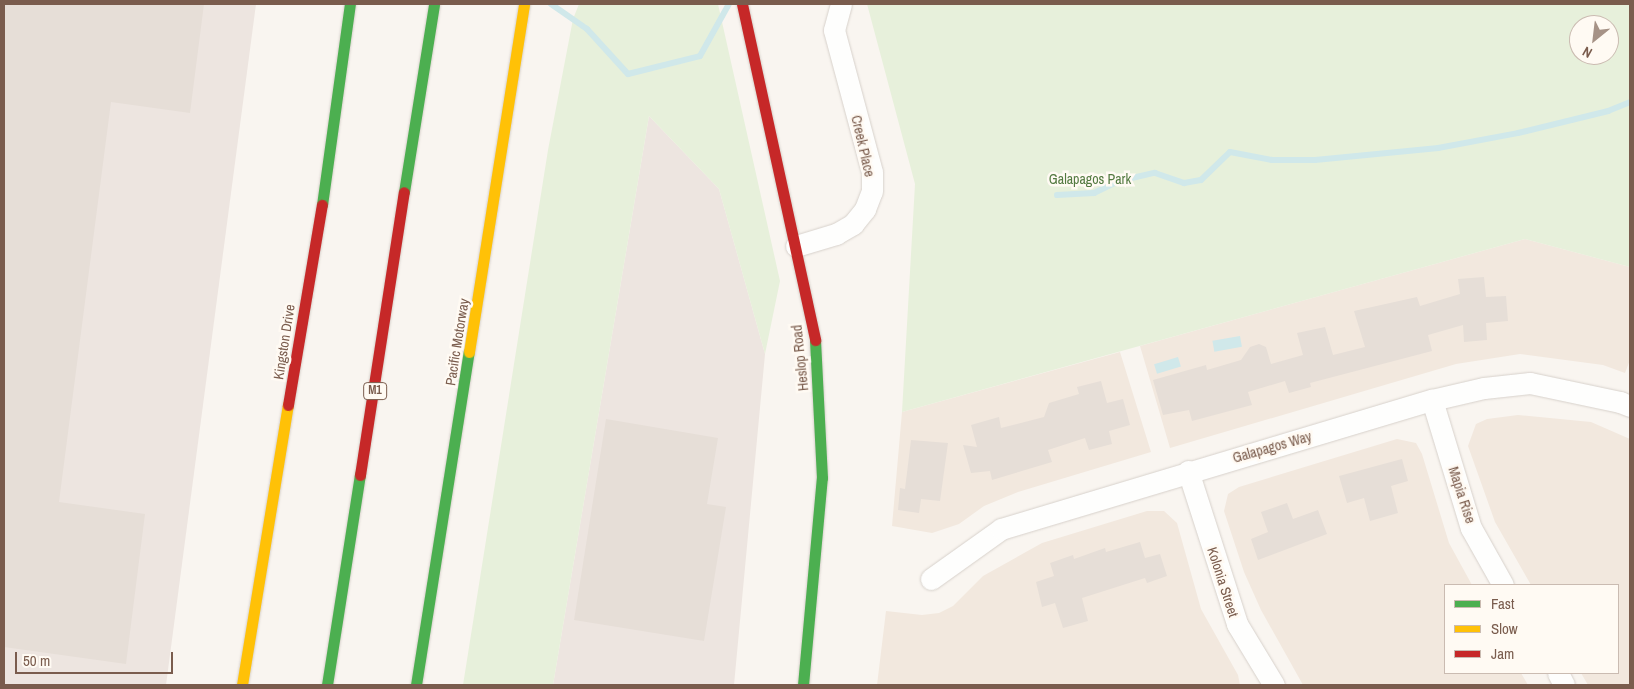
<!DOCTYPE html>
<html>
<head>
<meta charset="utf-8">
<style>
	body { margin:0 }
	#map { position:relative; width:1634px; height:689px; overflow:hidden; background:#f9f5f0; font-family:"Archivo Narrow",sans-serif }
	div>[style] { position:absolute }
	.residential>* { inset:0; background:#f2e8de }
	.industrial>* { inset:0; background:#ede5e0 }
	.green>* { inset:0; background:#e7f0db }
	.water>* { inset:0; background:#d0e8ea; transform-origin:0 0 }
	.stream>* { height:6px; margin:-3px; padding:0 3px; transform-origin:3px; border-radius:3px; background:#d0e8ea }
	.building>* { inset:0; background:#e6ded7 }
	.roads { filter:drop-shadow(0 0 1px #d7d1cb) drop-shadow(0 0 1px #d7d1cb) }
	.street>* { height:21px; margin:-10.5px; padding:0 10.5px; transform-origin:10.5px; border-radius:10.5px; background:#fefefd }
	.fast>* { height:11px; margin:-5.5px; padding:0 5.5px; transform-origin:5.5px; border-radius:5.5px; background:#4caf50 }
	.slow>* { height:11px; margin:-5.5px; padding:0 5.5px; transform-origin:5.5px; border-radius:5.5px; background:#ffc107 }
	.jam>* { height:11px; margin:-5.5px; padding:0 5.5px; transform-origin:5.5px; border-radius:5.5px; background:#c62828 }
	span { translate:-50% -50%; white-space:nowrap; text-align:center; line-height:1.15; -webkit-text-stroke:5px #fffaf3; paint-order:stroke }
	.shield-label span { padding:1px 4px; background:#fffaf3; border:1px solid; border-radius:4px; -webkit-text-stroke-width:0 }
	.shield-label { font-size:12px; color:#7a5c4d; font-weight:700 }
	.street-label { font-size:14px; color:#7a5c4d }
	.park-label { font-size:14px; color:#537a41 }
	.frame { position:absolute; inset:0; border:5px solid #7a5c4d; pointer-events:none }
	.legend { position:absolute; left:1444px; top:584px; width:175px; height:90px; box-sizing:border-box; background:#fffaf3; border:1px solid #cabbb1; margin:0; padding:6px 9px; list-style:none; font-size:15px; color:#7a5c4d }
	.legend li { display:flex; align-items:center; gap:10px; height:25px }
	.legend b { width:25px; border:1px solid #cabbb1 }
	.north { position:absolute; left:1569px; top:15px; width:50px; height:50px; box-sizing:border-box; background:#fffaf3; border:1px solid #cabbb1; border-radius:50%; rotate:209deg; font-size:14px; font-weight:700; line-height:20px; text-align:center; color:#7a5c4d }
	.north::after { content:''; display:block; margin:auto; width:18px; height:22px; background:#a69286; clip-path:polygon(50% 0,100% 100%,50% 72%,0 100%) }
	.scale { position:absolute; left:15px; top:652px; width:158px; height:22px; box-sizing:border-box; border:2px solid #7a5c4d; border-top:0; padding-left:6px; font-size:15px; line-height:18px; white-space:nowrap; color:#7a5c4d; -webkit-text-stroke:4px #fffaf3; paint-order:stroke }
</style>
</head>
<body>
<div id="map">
	<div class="residential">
		<div style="clip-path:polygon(1525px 239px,1630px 267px,1630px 360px,1625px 373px,1603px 365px,1520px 354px,1456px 364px,1170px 448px,1140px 346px)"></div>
		<div style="clip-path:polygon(1120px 352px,1151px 452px,1018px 492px,984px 506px,959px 524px,932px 533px,892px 526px,902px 412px)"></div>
		<div style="clip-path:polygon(1518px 415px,1591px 422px,1630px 439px,1630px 685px,1588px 685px,1581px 673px,1618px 673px,1618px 585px,1531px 585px,1495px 522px,1468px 446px,1476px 424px,1487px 419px)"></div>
		<div style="clip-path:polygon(1397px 439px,1416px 443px,1422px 454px,1449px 543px,1472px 585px,1445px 585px,1445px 673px,1521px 673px,1528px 685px,1303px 685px,1261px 610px,1244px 572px,1224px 511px,1228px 494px,1239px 487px)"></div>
		<div style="clip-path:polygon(1147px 511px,1164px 511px,1177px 523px,1201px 609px,1238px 675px,1240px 685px,877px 685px,886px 611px,922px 615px,939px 613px,953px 606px,983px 576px,1042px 543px)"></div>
	</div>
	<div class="industrial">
		<div style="clip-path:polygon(4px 4px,256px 4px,166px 685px,4px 685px)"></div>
		<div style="clip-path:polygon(649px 116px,719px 189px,765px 354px,734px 685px,553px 685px)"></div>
	</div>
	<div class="green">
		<div style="clip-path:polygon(579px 4px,718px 4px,780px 281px,765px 354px,719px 189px,649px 116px,553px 685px,463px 685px,548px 150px,573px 19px)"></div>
		<div style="clip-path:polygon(evenodd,867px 4px,1630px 4px,1630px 267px,1525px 239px,902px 412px,915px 184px,867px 4px,1579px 25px,1609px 25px,1609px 55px,1579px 55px,1579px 25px)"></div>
	</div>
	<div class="water">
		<div style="left:1240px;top:336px;width:11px;height:28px;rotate:80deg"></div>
		<div style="left:1178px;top:357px;width:10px;height:25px;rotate:73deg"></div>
	</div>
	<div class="stream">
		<div style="left:551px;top:4px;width:44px;rotate:34.8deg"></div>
		<div style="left:587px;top:29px;width:61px;rotate:47.7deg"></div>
		<div style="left:628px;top:74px;width:74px;rotate:-14deg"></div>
		<div style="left:700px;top:56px;width:60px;rotate:-60.9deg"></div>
		<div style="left:1057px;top:195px;width:37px;rotate:-3deg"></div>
		<div style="left:1094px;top:193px;width:28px;rotate:-26deg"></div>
		<div style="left:1119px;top:181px;width:37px;rotate:-13deg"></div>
		<div style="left:1155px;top:173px;width:31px;rotate:19deg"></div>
		<div style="left:1184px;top:183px;width:17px;rotate:-10deg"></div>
		<div style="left:1201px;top:180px;width:40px;rotate:-44deg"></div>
		<div style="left:1230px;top:152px;width:43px;rotate:10.8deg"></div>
		<div style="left:1272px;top:160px;width:43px"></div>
		<div style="left:1315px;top:160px;width:124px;rotate:-5.6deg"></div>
		<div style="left:1438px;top:148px;width:81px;rotate:-10.6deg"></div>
		<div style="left:1518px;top:133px;width:93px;rotate:-13.7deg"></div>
		<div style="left:1608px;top:111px;width:24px;rotate:-22deg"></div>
	</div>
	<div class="building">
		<div style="clip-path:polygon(4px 4px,204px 4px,190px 113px,111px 102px,59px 502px,145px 514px,126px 664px,4px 647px)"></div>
		<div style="clip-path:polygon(1484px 277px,1486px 297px,1506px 296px,1508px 321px,1486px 323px,1487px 340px,1464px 342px,1463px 325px,1428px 335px,1432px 351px,1310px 383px,1311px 387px,1289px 393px,1285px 381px,1248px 392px,1252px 405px,1192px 421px,1189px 410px,1163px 415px,1153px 380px,1206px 365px,1207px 370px,1241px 360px,1250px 347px,1259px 344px,1266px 347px,1271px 364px,1303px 355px,1297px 333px,1325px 327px,1333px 355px,1365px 347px,1354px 311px,1417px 297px,1420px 306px,1460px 294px,1458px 279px)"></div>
		<div style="clip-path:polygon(1101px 381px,1107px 403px,1123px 399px,1130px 425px,1109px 431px,1112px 444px,1089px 450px,1085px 438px,1048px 450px,1052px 462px,992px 480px,990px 471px,971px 473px,963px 445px,977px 447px,971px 425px,999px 417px,1001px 428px,1044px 417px,1049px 403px,1079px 394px,1077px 387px)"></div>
		<div style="clip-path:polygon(606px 419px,718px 438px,707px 504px,726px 507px,704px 641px,574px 620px)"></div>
		<div style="clip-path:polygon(911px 440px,948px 443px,940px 501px,921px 499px,919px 513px,898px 510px,900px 488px,905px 489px)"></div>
		<div style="clip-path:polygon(1402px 459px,1408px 481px,1391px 486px,1398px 513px,1370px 521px,1364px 498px,1347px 503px,1339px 476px)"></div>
		<div style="clip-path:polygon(1287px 503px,1293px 519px,1318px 510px,1327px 534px,1258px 560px,1251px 539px,1268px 532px,1261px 512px)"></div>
		<div style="clip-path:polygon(1140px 542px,1145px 558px,1160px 554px,1167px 576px,1147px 583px,1145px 578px,1082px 598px,1088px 621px,1063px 628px,1055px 603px,1042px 607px,1036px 582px,1054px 576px,1050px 563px,1073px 555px,1074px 559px,1105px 548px,1106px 552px)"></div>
	</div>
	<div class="roads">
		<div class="street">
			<div style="left:796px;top:246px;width:42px;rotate:-16.7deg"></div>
			<div style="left:836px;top:234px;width:20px;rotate:-30deg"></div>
			<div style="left:853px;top:224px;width:19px;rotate:-51deg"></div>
			<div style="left:865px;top:209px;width:19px;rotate:-69deg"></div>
			<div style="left:872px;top:191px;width:19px;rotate:-90deg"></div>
			<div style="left:872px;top:172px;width:147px;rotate:-105deg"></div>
			<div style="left:834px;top:30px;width:27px;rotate:-75deg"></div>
			<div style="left:1432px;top:400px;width:134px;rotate:73.1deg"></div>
			<div style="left:1471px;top:528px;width:65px;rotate:60.7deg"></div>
			<div style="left:1188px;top:471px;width:161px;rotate:72.2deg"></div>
			<div style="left:1237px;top:624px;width:71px;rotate:58.8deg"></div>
			<div style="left:931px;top:579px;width:86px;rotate:-35.5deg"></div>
			<div style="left:1001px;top:529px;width:450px;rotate:-16.7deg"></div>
			<div style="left:1432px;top:400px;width:53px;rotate:-13deg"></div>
			<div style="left:1484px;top:388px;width:46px;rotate:-6.2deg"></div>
			<div style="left:1530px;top:383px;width:92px;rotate:11.9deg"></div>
			<div style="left:1620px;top:402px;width:11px;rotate:22deg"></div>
			<div style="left:1558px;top:673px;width:13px;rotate:63deg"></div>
		</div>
		<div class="fast">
			<div style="left:404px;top:192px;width:190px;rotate:-80.9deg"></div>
			<div style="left:322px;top:205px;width:203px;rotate:-82.1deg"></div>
			<div style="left:327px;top:685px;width:213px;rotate:-81.1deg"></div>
			<div style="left:416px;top:685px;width:337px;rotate:-81deg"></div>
			<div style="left:803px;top:685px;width:208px;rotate:-84.8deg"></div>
			<div style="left:822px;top:478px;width:138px;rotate:-92.9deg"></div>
		</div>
		<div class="slow">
			<div style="left:469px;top:352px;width:352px;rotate:-81deg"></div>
			<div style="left:242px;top:685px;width:284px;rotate:-80.7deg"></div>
		</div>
		<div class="jam">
			<div style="left:742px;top:4px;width:344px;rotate:77.7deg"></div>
			<div style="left:288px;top:405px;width:203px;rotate:-80.4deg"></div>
			<div style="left:360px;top:475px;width:286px;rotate:-81.2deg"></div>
		</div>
	</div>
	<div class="shield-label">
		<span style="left:375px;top:391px">M1</span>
	</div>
	<div class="street-label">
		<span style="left:863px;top:146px;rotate:77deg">Creek Place</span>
		<span style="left:284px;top:342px;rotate:-81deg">Kingston Drive</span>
		<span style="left:457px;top:342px;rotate:-81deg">Pacific Motorway</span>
		<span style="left:800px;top:358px;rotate:-96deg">Heslop Road</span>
		<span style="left:1272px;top:447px;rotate:-16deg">Galapagos Way</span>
		<span style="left:1462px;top:495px;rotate:72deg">Mapia Rise</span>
		<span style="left:1223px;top:582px;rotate:72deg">Kolonia Street</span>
	</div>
	<div class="park-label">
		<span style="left:1090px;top:179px">Galapagos Park</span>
	</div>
	<div class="frame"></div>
	<ul class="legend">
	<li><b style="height:6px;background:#4caf50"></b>Fast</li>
	<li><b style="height:6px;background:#ffc107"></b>Slow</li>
	<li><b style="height:6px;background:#c62828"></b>Jam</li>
	</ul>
	<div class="north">N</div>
	<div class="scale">50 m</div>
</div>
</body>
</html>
